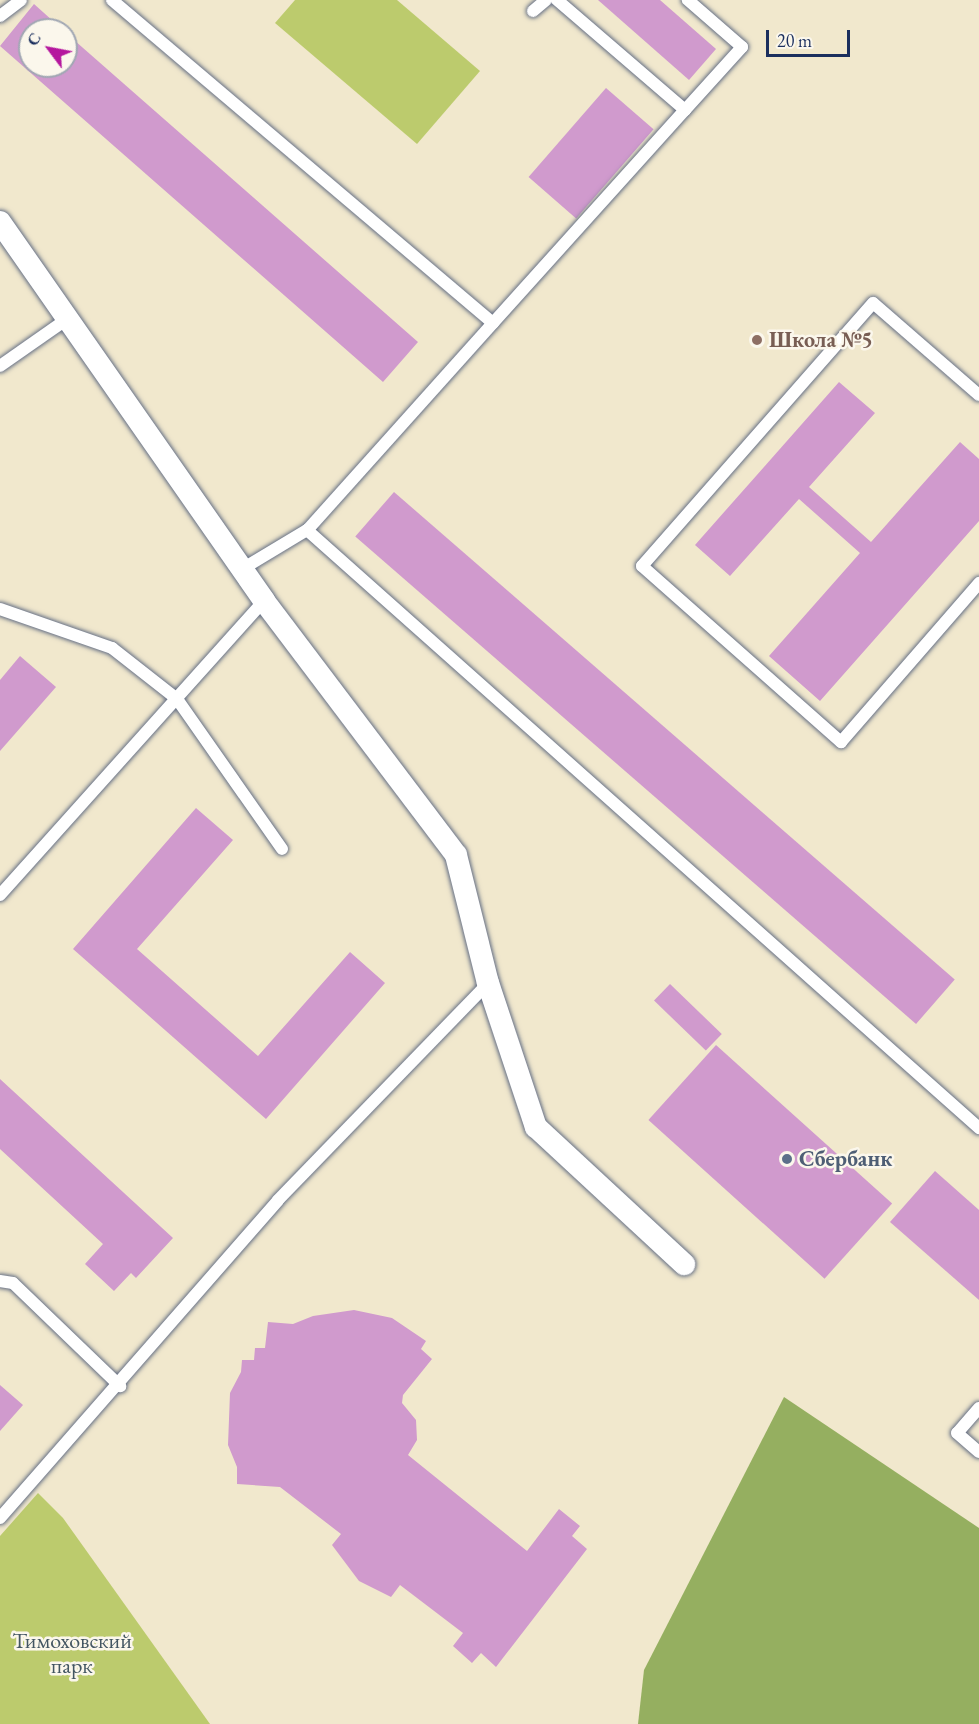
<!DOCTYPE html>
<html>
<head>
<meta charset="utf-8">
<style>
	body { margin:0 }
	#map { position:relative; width:979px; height:1724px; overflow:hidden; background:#f1e8cd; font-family:"EB Garamond",serif }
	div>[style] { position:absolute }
	.green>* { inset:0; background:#bccb6d }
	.forest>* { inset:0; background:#95af60 }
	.building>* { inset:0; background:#d09acd; transform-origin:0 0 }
	.roads { filter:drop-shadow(0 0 2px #667085) drop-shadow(0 0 2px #667085) }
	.service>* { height:12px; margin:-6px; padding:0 6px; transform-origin:6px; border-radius:6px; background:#fff }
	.minor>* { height:22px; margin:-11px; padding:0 11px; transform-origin:11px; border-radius:11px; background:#fff }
	.dots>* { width:16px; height:16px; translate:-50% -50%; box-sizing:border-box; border:3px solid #fbf7ec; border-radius:50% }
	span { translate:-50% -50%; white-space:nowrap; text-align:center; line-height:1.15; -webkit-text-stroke:5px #fbf7ec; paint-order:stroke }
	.education-label { font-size:22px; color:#785e54; font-weight:700 }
	.left { translate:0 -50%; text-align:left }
	.service-label { font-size:22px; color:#4e5e75; font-weight:700 }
	.park-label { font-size:22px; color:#435662 }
	.north { position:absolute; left:18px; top:18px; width:60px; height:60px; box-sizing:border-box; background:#fbf7ec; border:2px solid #a1a7b3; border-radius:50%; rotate:302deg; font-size:16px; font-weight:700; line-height:24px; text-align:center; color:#1b2f5e }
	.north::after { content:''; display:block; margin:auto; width:21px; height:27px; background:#b5179e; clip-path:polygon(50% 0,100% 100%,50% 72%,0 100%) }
	.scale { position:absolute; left:766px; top:30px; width:84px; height:27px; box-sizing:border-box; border:3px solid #1b2f5e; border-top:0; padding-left:8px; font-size:18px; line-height:21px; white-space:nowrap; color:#1b2f5e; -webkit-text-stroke:4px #fbf7ec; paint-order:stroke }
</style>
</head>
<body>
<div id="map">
	<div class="green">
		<div style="clip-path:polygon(295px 0,397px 0,480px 71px,417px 144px,275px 23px)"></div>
		<div style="clip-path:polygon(38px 1493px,63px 1518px,210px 1724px,0 1724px,0 1536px)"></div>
	</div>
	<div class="forest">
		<div style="clip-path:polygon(784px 1397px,979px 1528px,979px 1724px,638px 1724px,644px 1670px)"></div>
	</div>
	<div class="building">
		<div style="clip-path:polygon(598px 0,660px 0,716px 49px,689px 80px)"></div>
		<div style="clip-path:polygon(34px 4px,63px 30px,30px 30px,30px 66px,66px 66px,66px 33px,418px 342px,383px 382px,0 46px)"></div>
		<div style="left:606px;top:88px;width:63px;height:118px;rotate:41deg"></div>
		<div style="clip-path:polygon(839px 382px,875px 413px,809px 487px,871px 542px,960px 442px,979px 459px,979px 521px,820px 701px,769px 656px,860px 553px,799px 499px,730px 576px,695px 545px)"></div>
		<div style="left:394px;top:492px;width:743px;height:59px;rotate:41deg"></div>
		<div style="clip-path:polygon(20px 656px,56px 687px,0 751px,0 680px)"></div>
		<div style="clip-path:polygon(196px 808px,233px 840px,137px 949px,258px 1056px,350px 952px,385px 983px,266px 1119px,73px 949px)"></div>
		<div style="left:670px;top:984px;width:72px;height:23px;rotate:44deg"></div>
		<div style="left:716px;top:1045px;width:237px;height:101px;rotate:42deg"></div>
		<div style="clip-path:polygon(0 1079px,173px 1238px,136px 1278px,131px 1273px,114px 1291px,85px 1264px,103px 1244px,0 1149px)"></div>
		<div style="clip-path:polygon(935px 1171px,979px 1210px,979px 1300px,890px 1222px)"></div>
		<div style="clip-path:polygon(354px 1310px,392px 1318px,426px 1341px,421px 1349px,432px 1359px,403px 1395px,402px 1403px,416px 1420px,417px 1440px,408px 1455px,527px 1551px,559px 1509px,580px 1526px,572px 1536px,587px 1549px,496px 1667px,481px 1653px,472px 1663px,453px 1646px,463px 1633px,400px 1585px,391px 1597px,359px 1581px,332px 1545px,341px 1534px,280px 1487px,237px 1484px,237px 1467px,228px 1445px,230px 1393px,241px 1372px,242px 1360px,254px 1360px,255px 1348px,265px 1348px,268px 1322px,293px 1324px,313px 1316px)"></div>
		<div style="clip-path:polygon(0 1385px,23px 1405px,0 1431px)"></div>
	</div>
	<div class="roads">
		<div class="service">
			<div style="left:112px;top:0;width:499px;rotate:40.3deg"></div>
			<div style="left:493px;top:323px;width:278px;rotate:131.9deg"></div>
			<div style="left:307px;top:530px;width:76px;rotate:149deg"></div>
			<div style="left:533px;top:11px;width:17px;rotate:-40deg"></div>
			<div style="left:0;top:16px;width:26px;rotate:-37deg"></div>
			<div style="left:685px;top:110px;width:85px;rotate:-47.9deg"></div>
			<div style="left:742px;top:47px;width:72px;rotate:-139deg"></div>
			<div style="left:493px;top:323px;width:287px;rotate:-48deg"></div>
			<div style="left:685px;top:110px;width:169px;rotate:-139.3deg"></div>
			<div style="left:0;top:366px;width:82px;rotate:-35deg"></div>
			<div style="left:979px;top:395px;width:140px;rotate:-139deg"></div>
			<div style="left:873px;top:303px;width:350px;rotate:131.3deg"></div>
			<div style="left:642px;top:566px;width:266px;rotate:41.5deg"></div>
			<div style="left:841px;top:742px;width:211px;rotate:-49deg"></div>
			<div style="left:307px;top:530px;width:900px;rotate:41.67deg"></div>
			<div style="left:0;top:609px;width:119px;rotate:19.2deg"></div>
			<div style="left:112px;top:648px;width:83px;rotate:38.1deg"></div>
			<div style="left:177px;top:699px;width:183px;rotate:55deg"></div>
			<div style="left:0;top:895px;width:395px;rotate:-48.1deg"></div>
			<div style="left:0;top:1281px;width:13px;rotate:9deg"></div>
			<div style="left:13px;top:1283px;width:149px;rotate:43.9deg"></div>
			<div style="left:979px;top:1408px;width:33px;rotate:131deg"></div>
			<div style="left:957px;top:1433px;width:29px;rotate:41deg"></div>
			<div style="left:0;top:1518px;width:422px;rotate:-48.8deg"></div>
			<div style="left:278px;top:1200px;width:302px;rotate:-45.9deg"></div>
		</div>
		<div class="minor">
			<div style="left:0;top:222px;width:462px;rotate:55.1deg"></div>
			<div style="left:264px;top:601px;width:318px;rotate:52.9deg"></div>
			<div style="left:456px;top:855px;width:132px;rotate:76deg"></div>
			<div style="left:488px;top:983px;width:152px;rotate:71.6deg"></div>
			<div style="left:536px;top:1127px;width:202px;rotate:42.8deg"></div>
		</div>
	</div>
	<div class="dots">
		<div style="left:757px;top:340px;background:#8d6e63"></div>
		<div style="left:787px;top:1159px;background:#5c6f8a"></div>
	</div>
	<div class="education-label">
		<span class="left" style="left:769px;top:340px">Школа №5</span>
	</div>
	<div class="service-label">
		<span class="left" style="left:799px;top:1159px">Сбербанк</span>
	</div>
	<div class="park-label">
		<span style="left:72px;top:1653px">Тимоховский<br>парк</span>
	</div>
	<div class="north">С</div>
	<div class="scale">20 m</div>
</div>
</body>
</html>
